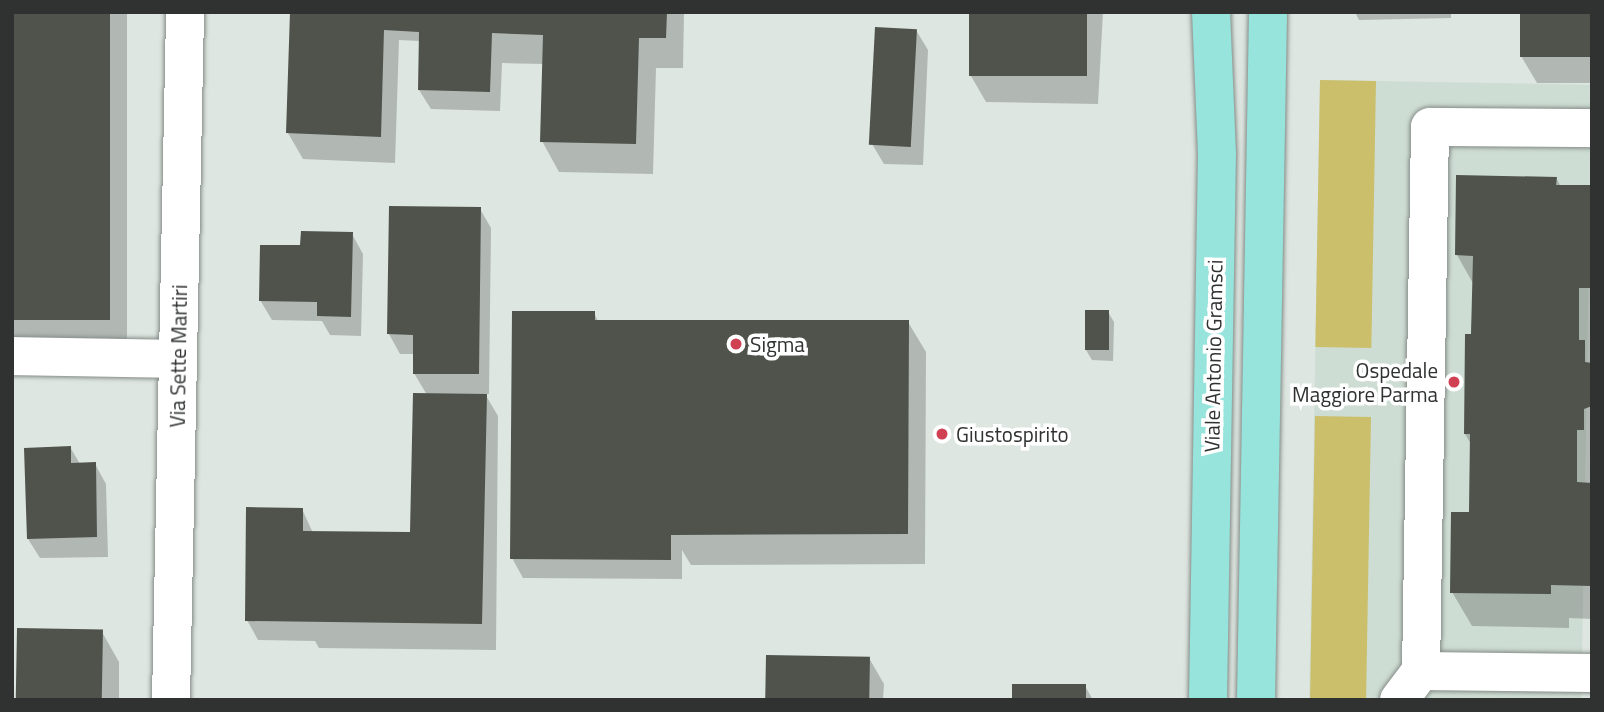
<!DOCTYPE html>
<html>
<head>
<meta charset="utf-8">
<style>
	body { margin:0 }
	#map { position:relative; width:1604px; height:712px; overflow:hidden; background:#dee6e1; font-family:"Titillium Web",sans-serif }
	div>[style] { position:absolute }
	.built>* { inset:0; background:#ceddd3; transform-origin:0 0 }
	.green>* { inset:0; background:#cbbf6b; transform-origin:0 0 }
	.shadow>* { inset:0; background:#0003; transform-origin:0 0 }
	.building>* { inset:0; background:#4f534c; transform-origin:0 0 }
	.roads { filter:drop-shadow(0 0 2px #858c88) drop-shadow(0 0 2px #858c88) }
	.minor>* { height:38px; margin:-19px; padding:0 19px; transform-origin:19px; border-radius:19px; background:#fff }
	.major>* { height:38px; margin:-19px; padding:0 19px; transform-origin:19px; border-radius:19px; background:#96e4dc }
	.dots>* { width:19px; height:19px; translate:-50% -50%; box-sizing:border-box; border:4px solid #fff; border-radius:50% }
	span { translate:-50% -50%; white-space:nowrap; text-align:center; line-height:1.15; -webkit-text-stroke:7px #fff; paint-order:stroke }
	.poi-label { font-size:21px; color:#2f3230 }
	.left { translate:0 -50%; text-align:left }
	.right { translate:-100% -50%; text-align:right }
	.street-label { font-size:21px; color:#2f3230 }
	.frame { position:absolute; inset:0; border:14px solid #2f3230; pointer-events:none }
</style>
</head>
<body>
<div id="map">
	<div class="built">
		<div style="left:1320px;top:80px;width:272px;height:620px;rotate:1deg"></div>
	</div>
	<div class="green">
		<div style="left:1320px;top:80px;width:56px;height:267px;rotate:1deg"></div>
		<div style="left:1315px;top:416px;width:56px;height:284px;rotate:1deg"></div>
	</div>
	<div class="shadow">
		<div style="left:12px;top:12px;width:115px;height:330px"></div>
		<div style="clip-path:polygon(292px 12px,684px 12px,683px 68px,656px 68px,653px 174px,559px 172px,542px 141px,544px 64px,502px 63px,500px 111px,431px 109px,419px 90px,420px 41px,399px 40px,395px 163px,303px 159px,288px 133px)"></div>
		<div style="clip-path:polygon(971px 12px,1103px 12px,1098px 104px,986px 102px,971px 76px)"></div>
		<div style="clip-path:polygon(1355px 12px,1451px 12px,1451px 18px,1359px 20px)"></div>
		<div style="clip-path:polygon(1592px 12px,1592px 83px,1537px 83px,1521px 56px)"></div>
		<div style="clip-path:polygon(916px 30px,928px 50px,923px 165px,884px 164px,872px 144px)"></div>
		<div style="clip-path:polygon(1556px 178px,1561px 187px,1592px 187px,1592px 619px,1569px 618px,1569px 628px,1472px 626px,1452px 592px,1470px 514px,1471px 444px,1465px 434px,1474px 285px,1457px 255px)"></div>
		<div style="clip-path:polygon(480px 209px,491px 228px,489px 394px,485px 394px,498px 416px,496px 650px,319px 648px,315px 641px,258px 640px,247px 620px,302px 509px,313px 533px,413px 534px,427px 395px,414px 373px,415px 354px,400px 354px,389px 334px)"></div>
		<div style="clip-path:polygon(352px 234px,363px 254px,361px 336px,330px 335px,322px 321px,272px 320px,260px 300px,302px 247px)"></div>
		<div style="clip-path:polygon(1108px 312px,1114px 322px,1113px 361px,1092px 360px,1086px 350px)"></div>
		<div style="clip-path:polygon(594px 313px,598px 321px,908px 322px,926px 352px,925px 564px,691px 565px,682px 550px,682px 579px,523px 578px,512px 558px)"></div>
		<div style="clip-path:polygon(70px 447px,80px 464px,95px 464px,106px 484px,108px 557px,40px 558px,28px 539px)"></div>
		<div style="clip-path:polygon(102px 632px,119px 662px,119px 700px,18px 700px)"></div>
		<div style="clip-path:polygon(869px 658px,884px 684px,883px 700px,768px 700px)"></div>
		<div style="clip-path:polygon(1085px 686px,1093px 700px,1013px 700px)"></div>
	</div>
	<div class="building">
		<div style="left:12px;top:12px;width:98px;height:308px"></div>
		<div style="clip-path:polygon(290px 12px,667px 12px,666px 38px,639px 38px,636px 144px,540px 142px,543px 35px,492px 33px,490px 92px,418px 90px,419px 32px,384px 30px,381px 137px,286px 133px)"></div>
		<div style="left:969px;top:12px;width:118px;height:64px"></div>
		<div style="left:1520px;top:12px;width:72px;height:45px"></div>
		<div style="left:875px;top:27px;width:42px;height:118px;rotate:3deg"></div>
		<div style="clip-path:polygon(1456px 175px,1557px 177px,1556px 185px,1592px 185px,1592px 288px,1579px 288px,1579px 340px,1585px 340px,1585px 362px,1592px 363px,1592px 406px,1584px 409px,1584px 430px,1577px 430px,1577px 482px,1592px 483px,1592px 586px,1551px 585px,1551px 594px,1450px 593px,1451px 512px,1469px 512px,1470px 434px,1464px 434px,1465px 334px,1471px 334px,1473px 256px,1455px 255px)"></div>
		<div style="clip-path:polygon(389px 206px,481px 207px,479px 374px,413px 374px,413px 335px,387px 334px)"></div>
		<div style="clip-path:polygon(301px 231px,353px 232px,351px 317px,317px 316px,317px 302px,259px 301px,260px 245px,300px 245px)"></div>
		<div style="left:1085px;top:310px;width:24px;height:40px"></div>
		<div style="clip-path:polygon(512px 311px,595px 311px,595px 320px,909px 320px,908px 534px,671px 535px,671px 560px,510px 559px)"></div>
		<div style="clip-path:polygon(413px 393px,487px 394px,482px 624px,245px 621px,246px 507px,303px 508px,303px 531px,410px 532px)"></div>
		<div style="clip-path:polygon(71px 446px,71px 463px,96px 462px,97px 537px,27px 539px,24px 448px)"></div>
		<div style="left:17px;top:628px;width:86px;height:72px;rotate:1deg"></div>
		<div style="left:766px;top:655px;width:104px;height:45px;rotate:1deg"></div>
		<div style="left:1012px;top:684px;width:74px;height:16px"></div>
	</div>
	<div class="roads">
		<div class="minor">
			<div style="left:12px;top:356px;width:166px;rotate:1deg"></div>
			<div style="left:1421px;top:671px;width:171px;rotate:0.7deg"></div>
			<div style="left:171px;top:700px;width:688px;rotate:-88.83deg"></div>
			<div style="left:1399px;top:700px;width:36px;rotate:-53deg"></div>
			<div style="left:1421px;top:671px;width:544px;rotate:-89.05deg"></div>
			<div style="left:1430px;top:127px;width:162px;rotate:0.4deg"></div>
		</div>
		<div class="major">
			<div style="left:1208px;top:700px;width:546px;rotate:-89.06deg"></div>
			<div style="left:1217px;top:154px;width:142px;rotate:-92.4deg"></div>
			<div style="left:1256px;top:700px;width:688px;rotate:-89deg"></div>
		</div>
	</div>
	<div class="dots">
		<div style="left:736px;top:344px;background:#d04053"></div>
		<div style="left:1454px;top:382px;background:#d04053"></div>
		<div style="left:942px;top:434px;background:#d04053"></div>
	</div>
	<div class="poi-label">
		<span class="left" style="left:750px;top:344px">Sigma</span>
		<span class="right" style="left:1438px;top:382px">Ospedale<br>Maggiore Parma</span>
		<span class="left" style="left:956px;top:434px">Giustospirito</span>
	</div>
	<div class="street-label">
		<span style="left:178px;top:356px;rotate:-89deg">Via Sette Martiri</span>
		<span style="left:1213px;top:356px;rotate:-89deg">Viale Antonio Gramsci</span>
	</div>
	<div class="frame"></div>
</div>
</body>
</html>
